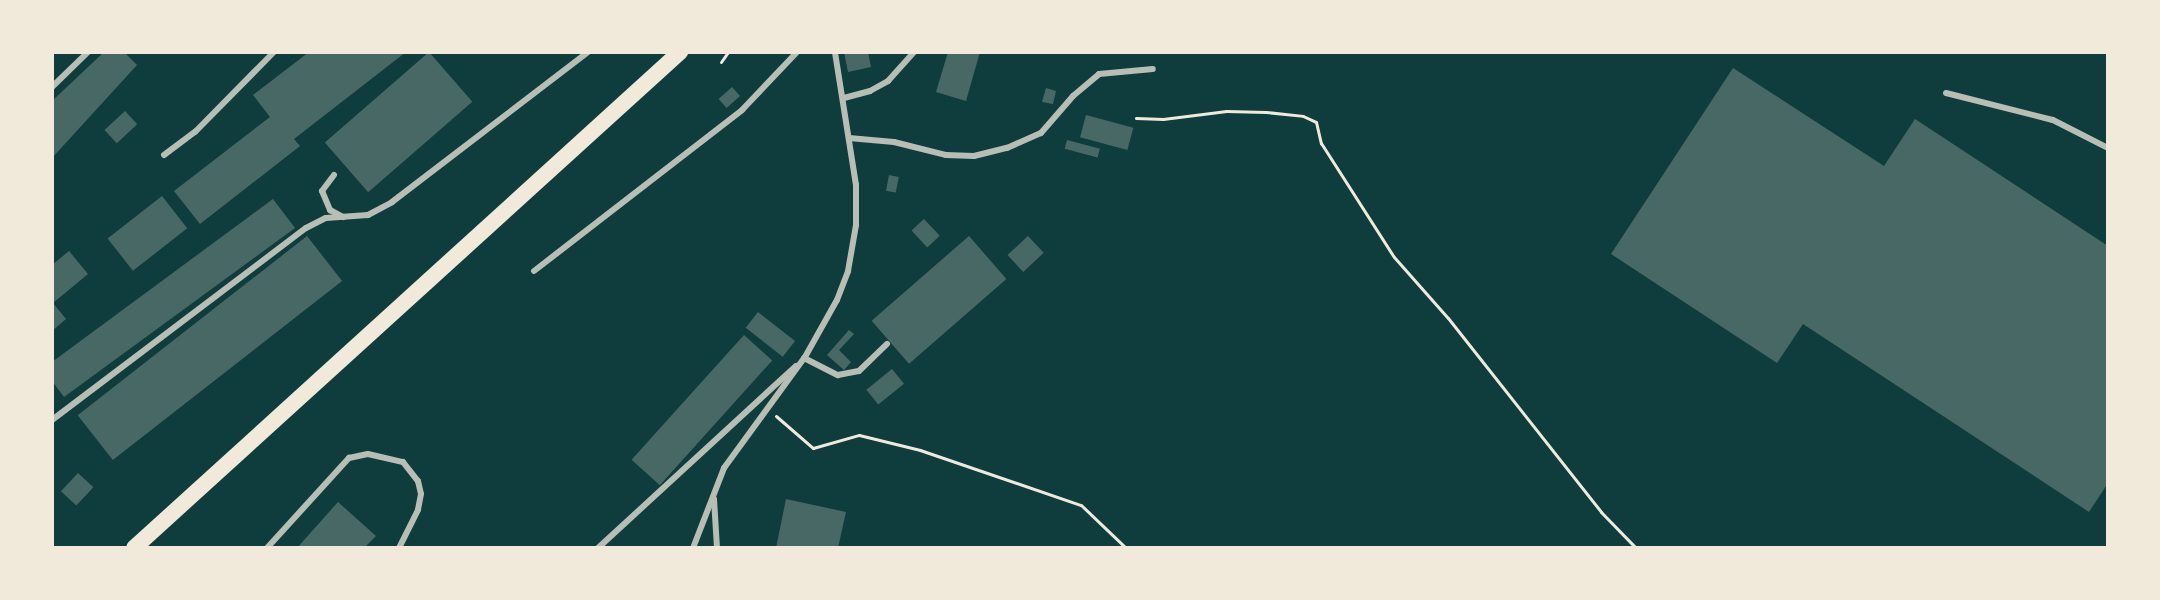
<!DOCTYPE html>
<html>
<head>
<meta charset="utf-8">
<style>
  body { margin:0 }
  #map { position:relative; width:2160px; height:600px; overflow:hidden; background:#0f3d3e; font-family:"PT Sans Narrow",sans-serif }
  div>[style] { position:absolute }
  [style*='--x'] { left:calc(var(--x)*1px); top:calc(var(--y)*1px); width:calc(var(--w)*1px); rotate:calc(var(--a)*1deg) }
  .building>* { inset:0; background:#486865; transform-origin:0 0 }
  .path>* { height:3px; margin:-1.5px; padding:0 1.5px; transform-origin:1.5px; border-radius:1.5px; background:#f1e9da }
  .service>* { height:6px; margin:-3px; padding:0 3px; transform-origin:3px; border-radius:3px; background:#b8beb3 }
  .secondary>* { height:16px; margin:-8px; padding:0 8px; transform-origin:8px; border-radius:8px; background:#f1e9da }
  span { translate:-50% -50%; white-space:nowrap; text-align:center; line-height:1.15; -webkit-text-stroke:6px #f1e9da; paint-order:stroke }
  .frame { position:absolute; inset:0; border:54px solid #f1e9da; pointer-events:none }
</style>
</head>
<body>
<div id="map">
  <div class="building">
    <div style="clip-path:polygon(104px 52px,124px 52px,137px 65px,52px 158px,52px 101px)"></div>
    <div style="clip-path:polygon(309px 52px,406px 52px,294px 139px,300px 146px,200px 224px,174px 191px,270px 117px,253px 95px)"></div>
    <div style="left:429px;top:52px;width:66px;height:138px;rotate:49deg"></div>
    <div style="clip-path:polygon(844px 52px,868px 52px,871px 67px,848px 72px)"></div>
    <div style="clip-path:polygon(948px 52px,980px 52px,966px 101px,936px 92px)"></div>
    <div style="clip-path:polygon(1733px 68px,1884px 166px,1915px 119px,2108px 246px,2108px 483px,2089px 512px,1803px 324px,1777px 363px,1611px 254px)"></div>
    <div style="left:732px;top:87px;width:12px;height:18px;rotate:48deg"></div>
    <div style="clip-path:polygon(1046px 88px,1056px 91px,1053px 104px,1042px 102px)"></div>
    <div style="left:125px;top:111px;width:18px;height:28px;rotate:47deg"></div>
    <div style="left:1086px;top:115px;width:49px;height:23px;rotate:15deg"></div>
    <div style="left:1067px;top:140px;width:34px;height:9px;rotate:15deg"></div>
    <div style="left:889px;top:175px;width:10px;height:16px;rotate:11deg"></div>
    <div style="left:162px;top:196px;width:41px;height:69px;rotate:52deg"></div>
    <div style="clip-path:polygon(273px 199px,295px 228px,64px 397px,52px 381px,52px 362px)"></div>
    <div style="left:924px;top:219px;width:23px;height:17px;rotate:47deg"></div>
    <div style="left:307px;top:236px;width:57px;height:291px;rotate:52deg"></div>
    <div style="left:969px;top:236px;width:57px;height:129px;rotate:49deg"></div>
    <div style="left:1028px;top:236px;width:23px;height:28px;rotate:47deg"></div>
    <div style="clip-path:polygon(69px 251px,88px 274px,53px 303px,66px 319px,52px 331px,52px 265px)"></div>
    <div style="left:758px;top:312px;width:47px;height:20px;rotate:38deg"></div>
    <div style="clip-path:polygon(849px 330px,854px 334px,839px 350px,851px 362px,844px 370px,827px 355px)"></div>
    <div style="left:744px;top:335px;width:38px;height:168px;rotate:42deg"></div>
    <div style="left:892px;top:369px;width:19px;height:33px;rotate:51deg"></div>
    <div style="left:78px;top:473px;width:21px;height:25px;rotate:43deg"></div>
    <div style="clip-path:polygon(786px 499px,846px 512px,838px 548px,776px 548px)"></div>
    <div style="clip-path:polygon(338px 502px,376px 536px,364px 548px,297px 548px)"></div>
  </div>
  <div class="path">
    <div style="--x:721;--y:62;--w:12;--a:-55"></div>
    <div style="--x:1136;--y:118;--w:27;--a:2"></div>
    <div style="--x:1163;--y:119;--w:64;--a:-7.2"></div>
    <div style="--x:1226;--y:111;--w:40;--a:1.4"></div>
    <div style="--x:1266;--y:112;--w:37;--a:6"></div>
    <div style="--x:1303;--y:116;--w:14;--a:25"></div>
    <div style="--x:1316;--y:122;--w:22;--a:77"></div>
    <div style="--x:1321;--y:143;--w:135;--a:57.4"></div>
    <div style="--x:1394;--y:257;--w:81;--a:48.5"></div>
    <div style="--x:1448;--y:318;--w:247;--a:51.7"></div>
    <div style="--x:1601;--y:512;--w:50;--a:45.8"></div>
    <div style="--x:776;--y:416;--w:49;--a:40.9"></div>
    <div style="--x:813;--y:448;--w:48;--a:-15.8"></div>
    <div style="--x:859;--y:435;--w:63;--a:13.8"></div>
    <div style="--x:920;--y:450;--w:170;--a:18.9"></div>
    <div style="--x:1081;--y:505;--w:62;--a:43.7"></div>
  </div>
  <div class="service">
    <div style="--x:52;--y:87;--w:50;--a:-44.2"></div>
    <div style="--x:1946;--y:93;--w:110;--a:14.2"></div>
    <div style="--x:2053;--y:120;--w:62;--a:27"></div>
    <div style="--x:844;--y:98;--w:27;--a:-15"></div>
    <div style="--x:870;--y:91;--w:21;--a:-29"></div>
    <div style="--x:888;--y:81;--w:39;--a:-48"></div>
    <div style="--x:849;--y:138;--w:45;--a:5.1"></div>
    <div style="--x:894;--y:142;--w:54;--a:14"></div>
    <div style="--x:946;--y:155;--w:28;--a:2"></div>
    <div style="--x:974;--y:156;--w:34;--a:-14"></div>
    <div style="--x:1007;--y:148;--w:37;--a:-24"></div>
    <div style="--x:1041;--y:133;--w:49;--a:-49.1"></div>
    <div style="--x:1073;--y:96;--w:34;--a:-40"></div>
    <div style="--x:1099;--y:74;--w:54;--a:-5.3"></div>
    <div style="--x:164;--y:155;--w:39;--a:-37"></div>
    <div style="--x:195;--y:132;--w:112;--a:-45.4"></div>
    <div style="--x:334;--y:175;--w:20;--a:127"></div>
    <div style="--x:322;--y:191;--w:21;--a:67"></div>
    <div style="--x:330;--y:210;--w:15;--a:28"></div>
    <div style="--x:534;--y:271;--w:263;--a:-37.7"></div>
    <div style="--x:742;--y:110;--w:80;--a:-46.5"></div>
    <div style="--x:804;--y:358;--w:38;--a:27"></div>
    <div style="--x:838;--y:375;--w:21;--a:-11"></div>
    <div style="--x:859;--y:371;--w:39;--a:-44"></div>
    <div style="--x:52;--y:420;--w:318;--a:-37.1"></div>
    <div style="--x:306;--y:228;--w:22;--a:-27"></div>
    <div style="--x:326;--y:218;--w:42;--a:-4.1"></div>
    <div style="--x:368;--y:215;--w:27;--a:-28"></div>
    <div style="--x:392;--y:202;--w:247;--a:-37.4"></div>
    <div style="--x:714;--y:499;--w:49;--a:86.5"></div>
    <div style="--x:267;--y:548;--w:122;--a:-47.7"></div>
    <div style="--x:349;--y:458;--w:19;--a:-12"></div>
    <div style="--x:368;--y:454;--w:36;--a:13"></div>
    <div style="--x:403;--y:462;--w:24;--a:52"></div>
    <div style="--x:418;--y:481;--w:13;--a:77"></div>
    <div style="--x:421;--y:494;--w:16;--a:101"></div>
    <div style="--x:418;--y:510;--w:42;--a:116.6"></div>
    <div style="--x:598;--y:548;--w:269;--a:-42.6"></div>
    <div style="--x:693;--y:548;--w:86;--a:-68.8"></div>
    <div style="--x:724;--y:468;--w:137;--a:-53.9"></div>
    <div style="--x:805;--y:357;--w:65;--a:-60.7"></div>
    <div style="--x:837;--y:300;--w:31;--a:-69"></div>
    <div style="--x:848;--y:271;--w:47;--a:-80.1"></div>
    <div style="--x:856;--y:225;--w:40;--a:-90"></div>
    <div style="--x:856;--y:185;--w:135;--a:-99"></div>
  </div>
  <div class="secondary">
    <div style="--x:134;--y:548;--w:738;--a:-42.25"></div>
  </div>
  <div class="frame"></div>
</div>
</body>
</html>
